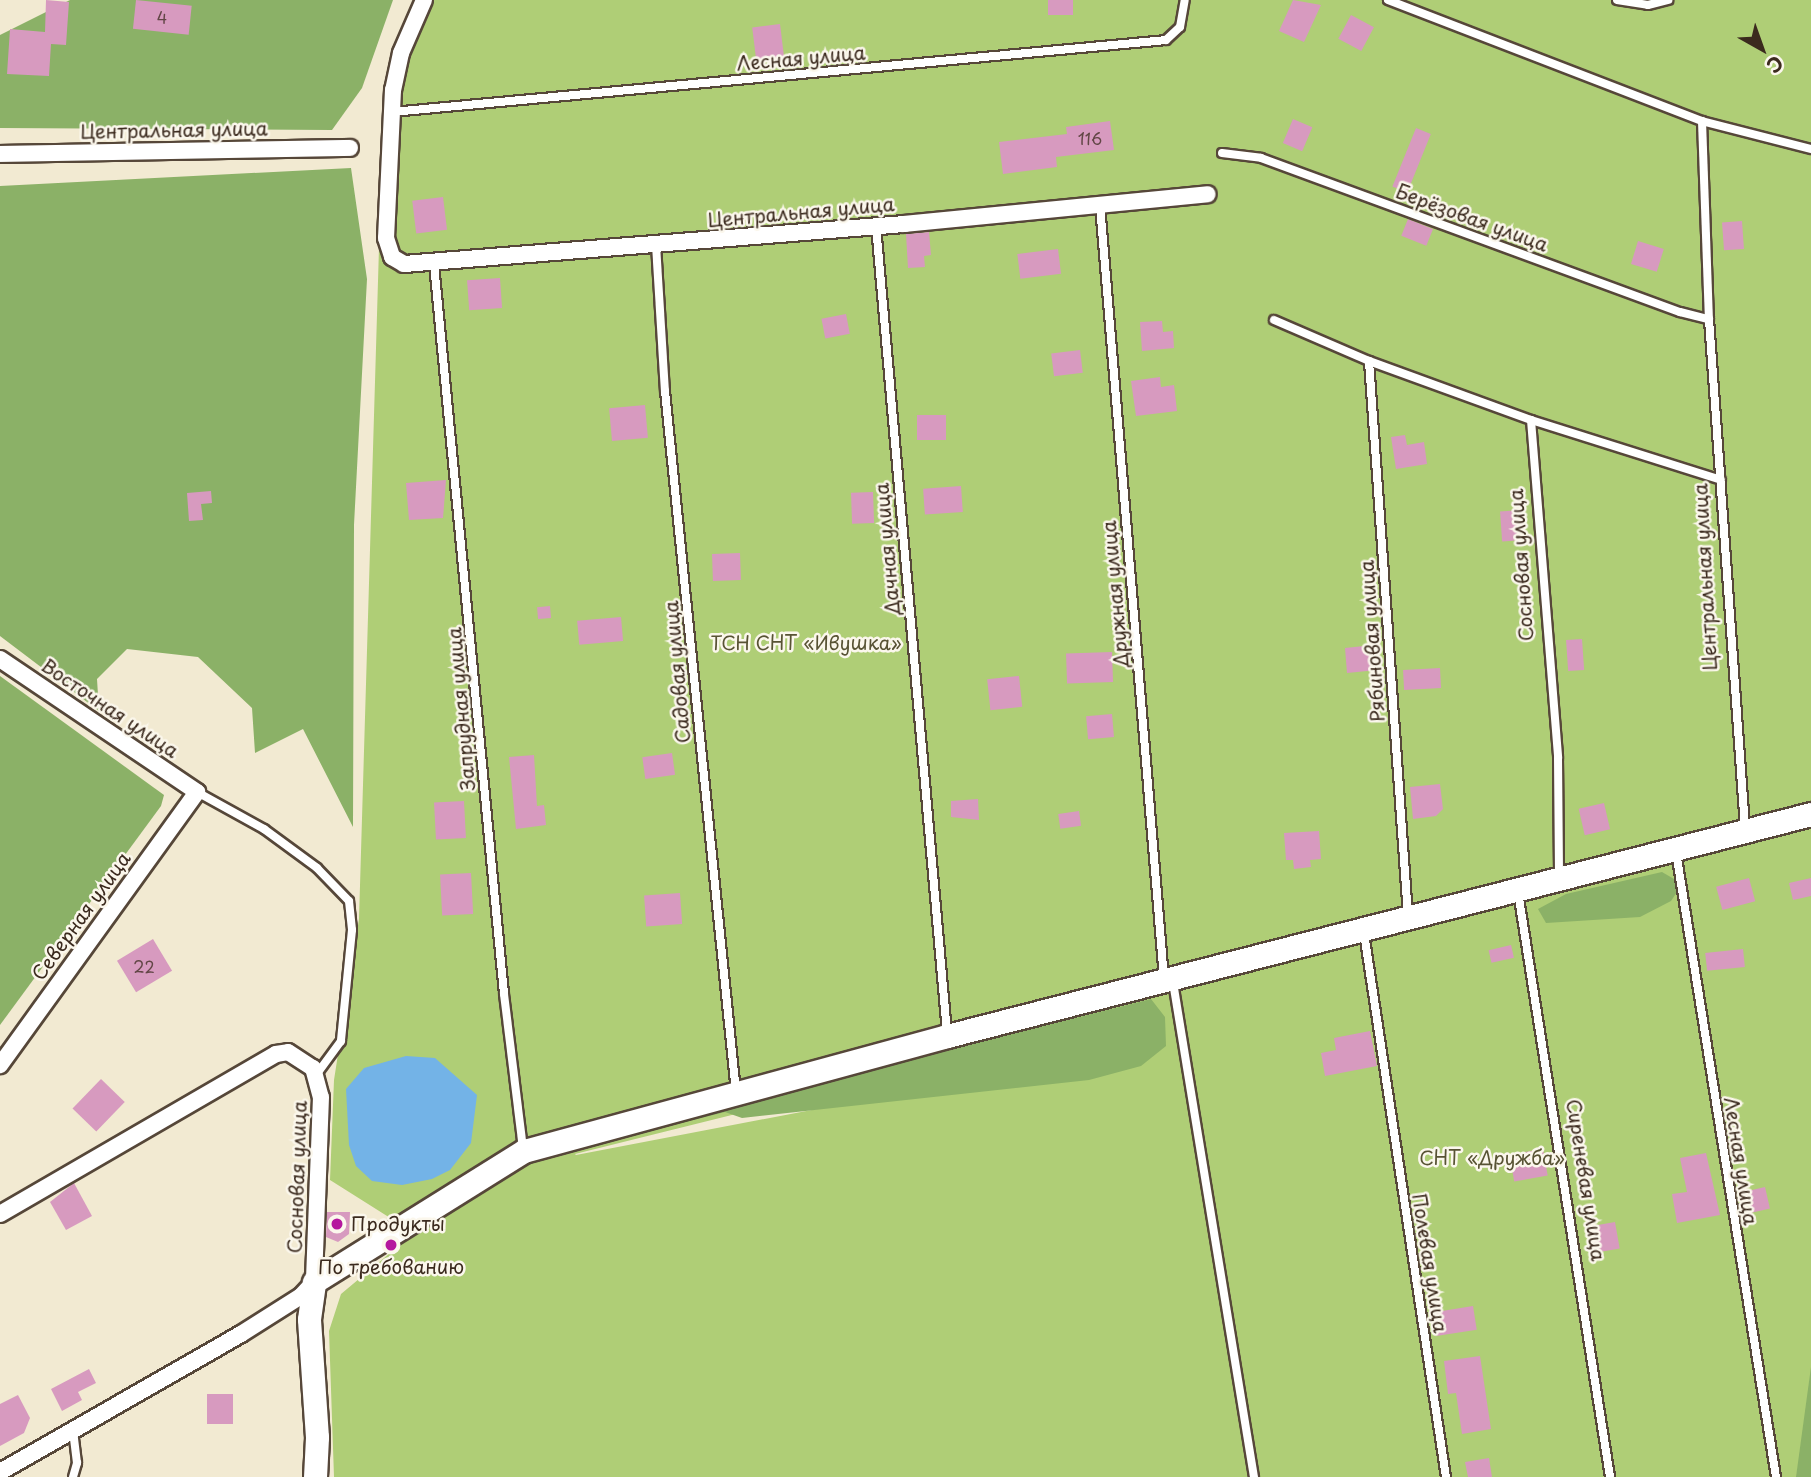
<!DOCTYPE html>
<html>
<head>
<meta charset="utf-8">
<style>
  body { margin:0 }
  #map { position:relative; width:1811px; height:1477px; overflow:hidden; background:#f2ead2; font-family:"Playpen Sans",sans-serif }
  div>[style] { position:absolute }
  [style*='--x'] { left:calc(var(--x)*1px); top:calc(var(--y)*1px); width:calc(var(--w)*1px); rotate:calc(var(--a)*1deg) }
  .green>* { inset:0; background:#afce76 }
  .forest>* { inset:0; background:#8bb167 }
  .water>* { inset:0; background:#73b3e7 }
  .building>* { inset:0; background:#d79abf; transform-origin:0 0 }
  .roads { filter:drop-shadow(2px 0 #564739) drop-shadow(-2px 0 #564739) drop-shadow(0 2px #564739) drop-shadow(0 -2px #564739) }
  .lane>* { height:8px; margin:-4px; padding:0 4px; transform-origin:4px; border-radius:4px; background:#fff }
  .street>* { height:16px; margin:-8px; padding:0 8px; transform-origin:8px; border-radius:8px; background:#fff }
  .secondary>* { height:23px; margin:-11.5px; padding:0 11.5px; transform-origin:11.5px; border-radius:11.5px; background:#fff }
  .dots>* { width:19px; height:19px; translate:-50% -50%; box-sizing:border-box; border:4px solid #fbf7ec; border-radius:50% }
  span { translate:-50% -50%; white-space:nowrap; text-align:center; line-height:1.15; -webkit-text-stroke:5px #fbf7ec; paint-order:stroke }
  .number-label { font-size:16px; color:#624646 }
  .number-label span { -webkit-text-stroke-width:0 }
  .street-label { font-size:19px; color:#3b2a1e }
  .park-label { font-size:19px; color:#585334 }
  .poi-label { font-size:19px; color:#3b2a1e }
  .left { translate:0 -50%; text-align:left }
  .north { position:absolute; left:1727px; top:14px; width:70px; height:70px; -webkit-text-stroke:5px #fbf7ec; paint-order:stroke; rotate:140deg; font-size:19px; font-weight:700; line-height:28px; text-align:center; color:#3b2a1e }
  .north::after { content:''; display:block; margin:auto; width:24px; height:32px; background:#3b2a1e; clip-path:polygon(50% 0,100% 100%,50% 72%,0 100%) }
</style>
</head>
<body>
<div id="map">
  <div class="green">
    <div style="clip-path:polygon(evenodd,415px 0,1811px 0,1811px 1477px,334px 1477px,329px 1331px,341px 1294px,414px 1233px,330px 1180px,334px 1080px,359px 919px,383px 113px,395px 58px,415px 0,1109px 1053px,576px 1155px,575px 1154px,816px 1094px,1109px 1053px)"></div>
  </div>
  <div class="forest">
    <div style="clip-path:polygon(70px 0,393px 0,362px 88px,332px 130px,0 128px,0 35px)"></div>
    <div style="clip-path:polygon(351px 168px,367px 279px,354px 525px,353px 827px,303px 729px,255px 753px,252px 708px,198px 657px,127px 649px,97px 679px,99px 711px,0 636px,0 186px)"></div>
    <div style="clip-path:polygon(0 676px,164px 795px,161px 806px,0 1025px)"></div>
    <div style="clip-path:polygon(1662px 872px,1674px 879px,1677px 892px,1671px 901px,1640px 917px,1546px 923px,1538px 909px,1566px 894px)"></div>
    <div style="clip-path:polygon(1151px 999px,1165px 1017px,1166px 1046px,1141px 1066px,1089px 1080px,742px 1118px,725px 1112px,638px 1134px,634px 1129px)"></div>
    <div style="clip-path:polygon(1811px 1367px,1811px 1477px,1796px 1477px)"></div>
  </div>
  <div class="water">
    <div style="clip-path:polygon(406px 1056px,435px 1058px,477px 1095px,471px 1143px,450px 1170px,432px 1179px,402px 1185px,372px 1181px,356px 1166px,349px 1145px,346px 1089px,364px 1068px)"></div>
  </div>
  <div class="building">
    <div style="clip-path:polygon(46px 0,69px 2px,66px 45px,51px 44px,49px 76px,7px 74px,10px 29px,45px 32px)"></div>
    <div style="left:136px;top:0;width:56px;height:29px;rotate:6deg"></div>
    <div style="left:1048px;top:0;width:25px;height:15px"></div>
    <div style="clip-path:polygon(1293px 0,1321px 5px,1304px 42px,1279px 31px)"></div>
    <div style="left:1351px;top:15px;width:26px;height:27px;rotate:28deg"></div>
    <div style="left:780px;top:24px;width:33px;height:28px;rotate:83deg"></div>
    <div style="left:1293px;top:119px;width:21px;height:26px;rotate:23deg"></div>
    <div style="clip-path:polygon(1110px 121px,1114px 150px,1056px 157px,1057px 167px,1003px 174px,999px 142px,1067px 134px,1066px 127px)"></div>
    <div style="left:1416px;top:128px;width:16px;height:63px;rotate:22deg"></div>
    <div style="left:443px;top:197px;width:33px;height:31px;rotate:83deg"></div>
    <div style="left:1408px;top:219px;width:27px;height:18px;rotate:22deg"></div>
    <div style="left:1742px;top:221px;width:28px;height:20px;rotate:86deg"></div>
    <div style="clip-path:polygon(929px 232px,931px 255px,924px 256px,925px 267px,908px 268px,906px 234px)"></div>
    <div style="left:1638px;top:241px;width:27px;height:24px;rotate:17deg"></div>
    <div style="left:1058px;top:249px;width:25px;height:41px;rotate:83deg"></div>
    <div style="left:500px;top:278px;width:30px;height:33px;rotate:86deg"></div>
    <div style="left:846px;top:314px;width:20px;height:25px;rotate:79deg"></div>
    <div style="clip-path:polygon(1162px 321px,1163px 332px,1173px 331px,1174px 348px,1142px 351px,1140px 322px)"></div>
    <div style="left:1080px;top:350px;width:23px;height:29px;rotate:83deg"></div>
    <div style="clip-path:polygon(1160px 377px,1161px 387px,1174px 385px,1177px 411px,1136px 416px,1131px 381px)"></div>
    <div style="left:645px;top:405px;width:33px;height:36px;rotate:85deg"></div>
    <div style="left:946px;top:415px;width:25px;height:29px;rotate:90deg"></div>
    <div style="clip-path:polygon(1405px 435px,1407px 445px,1424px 442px,1427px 464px,1396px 469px,1391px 437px)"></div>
    <div style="clip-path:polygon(446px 480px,443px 518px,409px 520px,406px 483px)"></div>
    <div style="left:961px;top:486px;width:26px;height:38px;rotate:86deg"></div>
    <div style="clip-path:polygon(211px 491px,212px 503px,201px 504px,203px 520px,189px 521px,187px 493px)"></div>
    <div style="left:873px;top:492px;width:31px;height:22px;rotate:88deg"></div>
    <div style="left:1521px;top:510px;width:30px;height:21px;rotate:86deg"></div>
    <div style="left:740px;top:553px;width:27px;height:28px;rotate:88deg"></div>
    <div style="left:550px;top:606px;width:12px;height:13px;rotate:85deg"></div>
    <div style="left:621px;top:617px;width:24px;height:44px;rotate:85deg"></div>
    <div style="left:1582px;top:639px;width:31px;height:16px;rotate:86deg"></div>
    <div style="clip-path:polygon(1364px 646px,1365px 654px,1375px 653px,1377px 670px,1347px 673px,1345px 648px)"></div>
    <div style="left:1112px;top:652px;width:30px;height:46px;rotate:88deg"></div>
    <div style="left:1440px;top:668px;width:20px;height:37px;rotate:87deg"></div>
    <div style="left:1019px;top:676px;width:31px;height:32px;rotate:84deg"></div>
    <div style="left:1112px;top:714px;width:23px;height:26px;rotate:85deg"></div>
    <div style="left:672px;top:753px;width:22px;height:30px;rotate:82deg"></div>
    <div style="clip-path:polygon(534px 755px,537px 806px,544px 805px,546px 825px,516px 829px,509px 757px)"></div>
    <div style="clip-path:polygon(1440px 784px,1443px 809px,1436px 816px,1413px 819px,1410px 787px)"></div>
    <div style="clip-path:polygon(978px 799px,979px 820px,951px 817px,951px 801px)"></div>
    <div style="left:464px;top:801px;width:37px;height:30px;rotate:87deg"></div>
    <div style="left:1604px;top:803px;width:27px;height:26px;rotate:77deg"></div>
    <div style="left:1079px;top:811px;width:15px;height:21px;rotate:82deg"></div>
    <div style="clip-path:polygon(1319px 831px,1321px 859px,1310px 860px,1311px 867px,1294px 869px,1293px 860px,1286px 860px,1284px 833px)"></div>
    <div style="left:471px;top:873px;width:41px;height:31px;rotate:87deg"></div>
    <div style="left:1749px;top:878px;width:24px;height:34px;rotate:75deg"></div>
    <div style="clip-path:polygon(1811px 878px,1811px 896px,1793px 900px,1789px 883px)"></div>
    <div style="left:680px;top:893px;width:31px;height:36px;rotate:86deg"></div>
    <div style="left:153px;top:939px;width:37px;height:42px;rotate:59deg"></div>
    <div style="left:1511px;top:945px;width:13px;height:23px;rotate:77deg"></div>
    <div style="left:1743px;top:949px;width:18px;height:38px;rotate:84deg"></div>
    <div style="clip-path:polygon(1370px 1031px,1377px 1066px,1325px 1076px,1321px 1053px,1336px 1050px,1334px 1038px)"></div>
    <div style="left:101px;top:1079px;width:33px;height:41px;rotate:44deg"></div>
    <div style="left:1543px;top:1149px;width:27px;height:34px;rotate:80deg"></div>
    <div style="clip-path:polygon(1706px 1153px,1720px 1215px,1677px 1223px,1672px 1194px,1687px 1192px,1680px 1158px)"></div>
    <div style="clip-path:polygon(74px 1183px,92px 1216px,66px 1230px,50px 1202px)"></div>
    <div style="left:1765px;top:1187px;width:22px;height:19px;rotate:77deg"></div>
    <div style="clip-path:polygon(327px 1212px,350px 1212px,349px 1234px,338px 1242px,326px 1237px)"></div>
    <div style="left:1615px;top:1222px;width:27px;height:26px;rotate:80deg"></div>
    <div style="left:1473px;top:1306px;width:24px;height:41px;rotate:81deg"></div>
    <div style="clip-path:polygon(1480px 1356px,1491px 1429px,1462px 1434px,1456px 1393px,1448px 1394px,1444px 1361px)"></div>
    <div style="clip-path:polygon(89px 1369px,96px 1383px,78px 1392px,82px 1400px,62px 1411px,51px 1389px)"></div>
    <div style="left:207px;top:1394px;width:26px;height:30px"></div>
    <div style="clip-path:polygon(18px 1395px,30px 1418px,24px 1433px,0 1446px,0 1404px)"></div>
    <div style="clip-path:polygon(1489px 1458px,1492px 1477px,1468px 1477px,1465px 1462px)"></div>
  </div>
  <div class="roads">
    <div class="lane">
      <div style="--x:1388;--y:0;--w:337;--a:21.1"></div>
      <div style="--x:1702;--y:121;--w:113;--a:14.4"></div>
      <div style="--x:1617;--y:0;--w:31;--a:9"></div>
      <div style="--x:1648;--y:5;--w:21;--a:-14"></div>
      <div style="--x:392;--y:112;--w:777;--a:-5.31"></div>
      <div style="--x:1166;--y:40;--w:19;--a:-43"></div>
      <div style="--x:1180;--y:27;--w:27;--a:-80"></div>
      <div style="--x:1702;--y:121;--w:198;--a:88"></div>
      <div style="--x:1709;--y:319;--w:509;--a:85.95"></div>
      <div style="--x:1222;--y:153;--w:39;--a:7"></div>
      <div style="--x:1261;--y:158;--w:446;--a:20.2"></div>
      <div style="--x:1680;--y:312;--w:30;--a:14"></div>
      <div style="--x:1100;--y:205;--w:777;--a:85.27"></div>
      <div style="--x:876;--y:226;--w:809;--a:84.97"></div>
      <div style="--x:656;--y:245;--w:146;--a:86.5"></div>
      <div style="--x:665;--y:391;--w:705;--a:84.22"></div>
      <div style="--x:434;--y:264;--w:733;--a:84.52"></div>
      <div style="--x:504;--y:994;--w:156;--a:83"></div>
      <div style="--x:1274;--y:320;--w:103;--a:23.3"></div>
      <div style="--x:1369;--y:361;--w:172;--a:20"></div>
      <div style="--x:1531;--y:420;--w:199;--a:17.5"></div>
      <div style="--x:1369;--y:361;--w:556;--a:85.98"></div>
      <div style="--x:1531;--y:420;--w:339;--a:85.4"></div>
      <div style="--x:1558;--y:758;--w:120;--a:89.5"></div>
      <div style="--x:197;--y:792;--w:77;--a:28.9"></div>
      <div style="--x:264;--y:829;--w:66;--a:36.3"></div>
      <div style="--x:317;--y:868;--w:46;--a:45.9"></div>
      <div style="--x:349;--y:901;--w:29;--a:84"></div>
      <div style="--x:352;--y:930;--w:112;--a:95.7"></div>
      <div style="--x:341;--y:1041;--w:42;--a:126.3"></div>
      <div style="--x:1676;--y:852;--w:633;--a:80.91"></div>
      <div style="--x:1518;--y:892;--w:592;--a:81.06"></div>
      <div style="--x:1364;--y:933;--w:550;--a:81.43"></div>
      <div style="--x:1173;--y:982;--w:502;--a:80.71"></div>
      <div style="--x:73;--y:1477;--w:15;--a:-74"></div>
      <div style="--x:77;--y:1463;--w:33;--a:-97"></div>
    </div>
    <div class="street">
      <div style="--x:424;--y:0;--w:58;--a:113.5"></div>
      <div style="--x:401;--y:53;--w:38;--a:102"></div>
      <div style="--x:393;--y:90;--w:148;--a:92.7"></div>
      <div style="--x:386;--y:238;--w:20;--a:72"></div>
      <div style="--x:392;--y:257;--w:14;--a:30"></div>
      <div style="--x:404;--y:264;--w:502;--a:-4.57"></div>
      <div style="--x:904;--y:224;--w:305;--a:-5.6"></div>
      <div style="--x:0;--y:154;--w:350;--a:-1"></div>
      <div style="--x:0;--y:659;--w:238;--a:34"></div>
      <div style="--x:197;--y:792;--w:337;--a:125.8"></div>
      <div style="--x:0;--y:1214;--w:319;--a:-30.1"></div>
      <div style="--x:276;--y:1054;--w:12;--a:-9"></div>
      <div style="--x:288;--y:1052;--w:30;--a:33"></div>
      <div style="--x:313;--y:1068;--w:30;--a:75"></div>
      <div style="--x:321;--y:1097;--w:185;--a:92.2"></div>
      <div style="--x:314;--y:1282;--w:19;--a:133"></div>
      <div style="--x:301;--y:1296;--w:71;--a:147.7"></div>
      <div style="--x:241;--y:1334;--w:278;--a:150.2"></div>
    </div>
    <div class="secondary">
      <div style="--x:315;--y:1477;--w:40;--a:-87.1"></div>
      <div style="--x:317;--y:1437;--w:118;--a:-93.9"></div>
      <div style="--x:309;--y:1319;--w:37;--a:-82"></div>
      <div style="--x:314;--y:1282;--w:248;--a:-32"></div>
      <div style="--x:524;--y:1151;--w:438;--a:-15.2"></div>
      <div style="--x:947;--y:1036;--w:892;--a:-14.41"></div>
    </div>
  </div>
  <div class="dots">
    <div style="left:337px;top:1224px;background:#b5179e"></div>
    <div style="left:391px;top:1245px;background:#b5179e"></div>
  </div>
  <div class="number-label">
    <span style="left:162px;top:17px">4</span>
    <span style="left:1090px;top:138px">116</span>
    <span style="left:144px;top:966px">22</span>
  </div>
  <div class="street-label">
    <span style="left:801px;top:58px;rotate:-5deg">Лесная улица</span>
    <span style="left:174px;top:130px;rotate:-1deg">Центральная улица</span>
    <span style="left:801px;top:212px;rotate:-5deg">Центральная улица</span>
    <span style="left:1472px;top:218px;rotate:20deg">Берёзовая улица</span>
    <span style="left:887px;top:549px;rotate:-95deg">Дачная улица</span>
    <span style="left:1521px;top:565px;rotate:-94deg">Сосновая улица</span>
    <span style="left:1705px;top:577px;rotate:-93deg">Центральная улица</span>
    <span style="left:1115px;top:594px;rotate:-95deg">Дружная улица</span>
    <span style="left:1372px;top:641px;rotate:-94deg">Рябиновая улица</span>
    <span style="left:677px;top:672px;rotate:-95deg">Садовая улица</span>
    <span style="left:110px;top:708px;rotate:34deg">Восточная улица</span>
    <span style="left:461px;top:709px;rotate:-95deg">Запрудная улица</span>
    <span style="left:81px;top:916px;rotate:-54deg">Северная улица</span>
    <span style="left:1741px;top:1161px;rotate:81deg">Лесная улица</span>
    <span style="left:297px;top:1177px;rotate:-88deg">Сосновая улица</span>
    <span style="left:1586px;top:1180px;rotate:81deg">Сиреневая улица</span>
    <span style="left:1430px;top:1263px;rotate:81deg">Полевая улица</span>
  </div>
  <div class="park-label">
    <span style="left:806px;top:643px">ТСН СНТ «Ивушка»</span>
    <span style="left:1492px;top:1158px">СНТ «Дружба»</span>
  </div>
  <div class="poi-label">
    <span class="left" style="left:351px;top:1224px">Продукты</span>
    <span style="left:391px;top:1267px">По требованию</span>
  </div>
  <div class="north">С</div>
</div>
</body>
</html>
